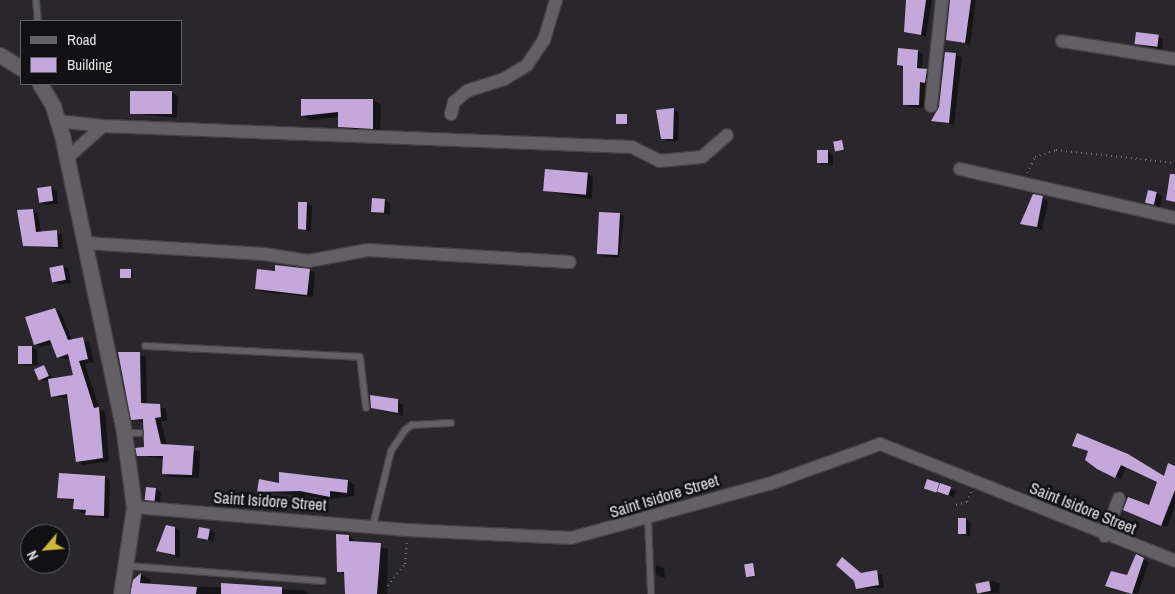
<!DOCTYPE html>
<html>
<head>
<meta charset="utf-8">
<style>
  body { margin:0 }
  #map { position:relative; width:1175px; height:594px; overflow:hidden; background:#29272b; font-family:"Archivo Narrow",sans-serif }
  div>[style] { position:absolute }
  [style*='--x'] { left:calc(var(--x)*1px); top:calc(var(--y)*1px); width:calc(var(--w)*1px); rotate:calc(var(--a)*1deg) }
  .shadow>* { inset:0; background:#0007 }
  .building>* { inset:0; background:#c4a8dc; transform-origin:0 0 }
  .path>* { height:2px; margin-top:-1px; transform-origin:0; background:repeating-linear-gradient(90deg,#7a787c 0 1px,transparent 0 5px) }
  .roads { filter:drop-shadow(1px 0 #444245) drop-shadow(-1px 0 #444245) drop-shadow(0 1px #444245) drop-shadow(0 -1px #444245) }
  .service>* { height:6px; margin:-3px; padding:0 3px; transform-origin:3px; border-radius:3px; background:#636065 }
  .minor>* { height:12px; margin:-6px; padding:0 6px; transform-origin:6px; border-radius:6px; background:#636065 }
  .tertiary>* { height:15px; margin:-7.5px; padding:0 7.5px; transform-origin:7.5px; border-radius:7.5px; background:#636065 }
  span { translate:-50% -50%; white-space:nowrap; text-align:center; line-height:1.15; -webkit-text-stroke:5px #111012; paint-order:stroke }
  .street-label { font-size:16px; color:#e3e2e4 }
  .legend { position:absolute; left:20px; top:20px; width:162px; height:65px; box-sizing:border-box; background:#111012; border:1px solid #656466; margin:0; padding:6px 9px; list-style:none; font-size:15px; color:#e3e2e4 }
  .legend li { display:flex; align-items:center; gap:10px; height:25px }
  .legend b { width:25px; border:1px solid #656466 }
  .north { position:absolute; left:20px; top:524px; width:50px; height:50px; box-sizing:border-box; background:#111012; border:1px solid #656466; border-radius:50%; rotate:243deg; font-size:14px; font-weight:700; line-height:20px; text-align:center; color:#e3e2e4 }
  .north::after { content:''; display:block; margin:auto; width:18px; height:22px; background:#cfb837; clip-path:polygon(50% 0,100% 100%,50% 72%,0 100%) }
</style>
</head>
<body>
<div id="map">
  <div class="shadow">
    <div style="clip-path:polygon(907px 0,932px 0,926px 37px,905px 31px)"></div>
    <div style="clip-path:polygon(951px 0,976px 0,970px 45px,947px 39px)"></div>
    <div style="clip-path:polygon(1159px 37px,1163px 39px,1162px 50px,1136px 43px)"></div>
    <div style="clip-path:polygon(918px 51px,923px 54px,922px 69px,932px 73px,930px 85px,925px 84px,924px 108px,909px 107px,904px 104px,903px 68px,898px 65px)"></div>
    <div style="clip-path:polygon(946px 53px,962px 57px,954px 125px,932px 120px,940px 107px)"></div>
    <div style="clip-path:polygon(172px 92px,178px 96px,177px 118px,130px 113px,131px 93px)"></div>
    <div style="clip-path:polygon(373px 100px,381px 105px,380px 132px,347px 131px,339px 126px,339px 117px,310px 120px,302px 116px)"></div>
    <div style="clip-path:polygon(674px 110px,679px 113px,678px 141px,668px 141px,662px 138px)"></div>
    <div style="clip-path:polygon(626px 116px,628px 125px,617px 123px)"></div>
    <div style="clip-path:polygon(842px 141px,845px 151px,838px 151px,836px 150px)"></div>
    <div style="clip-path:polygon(827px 151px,833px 154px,833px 166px,819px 163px)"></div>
    <div style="clip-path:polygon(588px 174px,593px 177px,592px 199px,545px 191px)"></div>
    <div style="clip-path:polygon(51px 188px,57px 191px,58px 204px,46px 205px,40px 202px)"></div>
    <div style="clip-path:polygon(1157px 193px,1162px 196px,1160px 207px,1146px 202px)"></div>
    <div style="clip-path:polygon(1042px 198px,1048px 201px,1042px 230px,1022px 223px,1025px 208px,1031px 210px)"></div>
    <div style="clip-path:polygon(385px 200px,390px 203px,390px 215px,373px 211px)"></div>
    <div style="clip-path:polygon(307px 203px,312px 206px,311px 232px,299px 229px)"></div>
    <div style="clip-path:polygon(33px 210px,38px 213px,41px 233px,62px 234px,63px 249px,24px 245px)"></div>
    <div style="clip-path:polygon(619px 214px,624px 217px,619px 258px,602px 256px,597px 253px)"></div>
    <div style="clip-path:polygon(63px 266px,69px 269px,71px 283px,59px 285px,53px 282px)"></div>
    <div style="clip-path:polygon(258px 270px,310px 270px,315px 273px,313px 297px,262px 292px,256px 289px)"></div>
    <div style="clip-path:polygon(131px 271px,133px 278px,122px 277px)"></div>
    <div style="clip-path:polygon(55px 309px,61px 313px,72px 340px,89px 342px,94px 362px,85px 364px,99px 408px,105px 412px,109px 461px,83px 465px,77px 461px,68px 398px,52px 396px,50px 381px,40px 380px,43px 366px,53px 379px,74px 376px,70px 359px,58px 358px,53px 344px,42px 347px,35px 344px)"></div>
    <div style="clip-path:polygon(32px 347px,37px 350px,38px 365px,25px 366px,20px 363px)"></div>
    <div style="clip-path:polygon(120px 353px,146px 356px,147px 404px,166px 409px,167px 421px,161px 421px,167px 446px,200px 451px,199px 478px,170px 477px,163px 473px,164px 459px,138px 455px,146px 448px,144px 422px,132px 419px)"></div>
    <div style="clip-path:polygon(371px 396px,403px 404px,403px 416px,372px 408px)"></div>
    <div style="clip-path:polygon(1074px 445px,1164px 478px,1175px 467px,1175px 506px,1167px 527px,1128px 511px,1149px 507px,1159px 482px,1126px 467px,1121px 479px,1086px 459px,1089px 452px)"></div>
    <div style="clip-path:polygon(281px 473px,348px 481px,355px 485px,354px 496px,329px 499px,258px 491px,280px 484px)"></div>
    <div style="clip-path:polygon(105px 477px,110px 480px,109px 518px,92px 517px,75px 509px,75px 501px,59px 497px)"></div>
    <div style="clip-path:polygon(938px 484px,956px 491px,954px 497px,930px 490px)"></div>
    <div style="clip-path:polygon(155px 489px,161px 492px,160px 503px,146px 499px)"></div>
    <div style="clip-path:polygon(966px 519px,971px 523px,970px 537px,958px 533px)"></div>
    <div style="clip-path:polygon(174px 528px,180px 531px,180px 558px,157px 551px,160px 538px)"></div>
    <div style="clip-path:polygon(209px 530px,215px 533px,213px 542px,199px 537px)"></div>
    <div style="clip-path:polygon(349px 536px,356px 542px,388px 549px,387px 594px,347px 594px,346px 575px,338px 571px)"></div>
    <div style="clip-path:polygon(1137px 556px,1149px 562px,1138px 594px,1107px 585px,1126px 578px)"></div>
    <div style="clip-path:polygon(843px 559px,862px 574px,882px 575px,884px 588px,857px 588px)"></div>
    <div style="clip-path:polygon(752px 564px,757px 576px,749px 578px,747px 576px)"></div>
    <div style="clip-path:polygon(656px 565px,664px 568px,665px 578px,656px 575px)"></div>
    <div style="clip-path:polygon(141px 574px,151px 580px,150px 585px,303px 590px,310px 594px,129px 594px)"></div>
    <div style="clip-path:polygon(994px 581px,1000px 584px,999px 593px,978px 593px,976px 584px)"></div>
  </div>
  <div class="building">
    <div style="clip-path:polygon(906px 0,926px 0,921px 35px,904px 32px)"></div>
    <div style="clip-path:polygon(950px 0,971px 0,965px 43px,946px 40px)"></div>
    <div style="left:1136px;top:32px;width:23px;height:12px;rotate:7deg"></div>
    <div style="clip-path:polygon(898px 48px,918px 50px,917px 68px,927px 69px,925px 83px,920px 82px,919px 105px,903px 105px,903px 66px,897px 65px)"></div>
    <div style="clip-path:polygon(945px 52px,956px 53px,949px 123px,931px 121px,939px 107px)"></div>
    <div style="left:130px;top:91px;width:42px;height:23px"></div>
    <div style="clip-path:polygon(301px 99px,373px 99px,373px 129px,338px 127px,338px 112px,301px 116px)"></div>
    <div style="clip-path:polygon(674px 108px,673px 139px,661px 139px,656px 110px)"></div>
    <div style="left:616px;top:114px;width:11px;height:10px"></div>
    <div style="left:842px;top:140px;width:10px;height:9px;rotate:79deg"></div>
    <div style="left:817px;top:150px;width:11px;height:13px"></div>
    <div style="left:545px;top:169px;width:43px;height:22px;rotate:5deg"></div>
    <div style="clip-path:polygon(1170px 174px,1175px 174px,1175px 202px,1166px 200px)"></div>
    <div style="left:51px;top:186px;width:15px;height:14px;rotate:82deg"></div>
    <div style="left:1148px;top:190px;width:9px;height:13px;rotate:13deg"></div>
    <div style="clip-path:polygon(1033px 194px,1043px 196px,1037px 227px,1020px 224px)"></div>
    <div style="left:372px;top:198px;width:13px;height:14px;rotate:4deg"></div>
    <div style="clip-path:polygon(298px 202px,307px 202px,306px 230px,298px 229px)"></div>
    <div style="clip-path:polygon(33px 209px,36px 232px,57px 230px,58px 247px,23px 246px,17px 210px)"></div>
    <div style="left:599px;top:212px;width:21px;height:42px;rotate:3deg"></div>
    <div style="left:63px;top:265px;width:15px;height:14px;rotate:79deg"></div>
    <div style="clip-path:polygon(275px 265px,310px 269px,307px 295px,255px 289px,257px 269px,275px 271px)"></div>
    <div style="left:131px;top:269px;width:9px;height:11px;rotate:90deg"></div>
    <div style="clip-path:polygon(55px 308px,68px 340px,83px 337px,88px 359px,79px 361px,94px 408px,99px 407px,103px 458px,76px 462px,67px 394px,51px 397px,48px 379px,73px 375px,68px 354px,57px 358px,50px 340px,34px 345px,25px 317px)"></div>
    <div style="left:18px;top:346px;width:14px;height:18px"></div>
    <div style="clip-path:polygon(118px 352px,140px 352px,141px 403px,160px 404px,161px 417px,155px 418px,161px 444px,194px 446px,192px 475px,162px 474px,163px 456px,137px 456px,135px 448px,144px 447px,143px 419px,131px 420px)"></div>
    <div style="left:44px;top:365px;width:12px;height:11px;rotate:66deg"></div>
    <div style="clip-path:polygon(370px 395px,398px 399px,398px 413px,371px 408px)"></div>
    <div style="clip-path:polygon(1077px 433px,1128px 454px,1164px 476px,1168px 463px,1175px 466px,1175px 490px,1161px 526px,1123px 510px,1128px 497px,1149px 505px,1157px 482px,1121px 465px,1115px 478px,1097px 469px,1085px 460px,1088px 451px,1072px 446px)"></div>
    <div style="clip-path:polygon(279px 472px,348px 480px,347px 493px,330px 491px,330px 497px,300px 491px,257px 492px,259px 479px,279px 483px)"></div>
    <div style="clip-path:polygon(59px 473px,105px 476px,104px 516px,85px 515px,86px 510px,73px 509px,74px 499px,57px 498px)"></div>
    <div style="left:927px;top:479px;width:13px;height:10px;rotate:18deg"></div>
    <div style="left:940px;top:483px;width:12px;height:9px;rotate:20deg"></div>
    <div style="left:146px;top:487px;width:10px;height:13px;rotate:6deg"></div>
    <div style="left:958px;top:518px;width:8px;height:16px"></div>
    <div style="clip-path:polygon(166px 525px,175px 527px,175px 555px,156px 551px)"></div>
    <div style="left:199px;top:527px;width:11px;height:11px;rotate:10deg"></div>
    <div style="clip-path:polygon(336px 534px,349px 535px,349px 541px,381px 543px,377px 594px,345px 594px,344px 572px,337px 572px)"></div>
    <div style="clip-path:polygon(1136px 554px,1144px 558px,1132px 594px,1105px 586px,1111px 571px,1127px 575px)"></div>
    <div style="clip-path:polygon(842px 557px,861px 573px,877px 570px,879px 585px,856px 589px,854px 581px,836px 565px)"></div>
    <div style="left:753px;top:563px;width:13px;height:9px;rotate:81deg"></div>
    <div style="clip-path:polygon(141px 573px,140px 583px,197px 587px,196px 594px,130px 594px,133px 580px)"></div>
    <div style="left:989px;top:581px;width:10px;height:14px;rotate:79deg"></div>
    <div style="clip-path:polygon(221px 583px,282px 587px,282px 594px,221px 594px)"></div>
  </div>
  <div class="path">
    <div style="--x:1027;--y:173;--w:18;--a:-63"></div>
    <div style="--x:1035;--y:157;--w:22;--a:-18"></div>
    <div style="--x:1056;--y:150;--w:120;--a:6.2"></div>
    <div style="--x:956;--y:505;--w:11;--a:-15"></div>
    <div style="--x:967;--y:502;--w:11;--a:-68"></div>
    <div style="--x:388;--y:586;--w:28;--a:-52"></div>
    <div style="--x:405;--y:564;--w:21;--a:-85"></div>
  </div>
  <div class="roads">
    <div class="service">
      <div style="--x:36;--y:0;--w:21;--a:85"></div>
      <div style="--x:145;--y:346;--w:215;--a:2.9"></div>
      <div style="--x:360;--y:357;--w:51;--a:83.3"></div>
      <div style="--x:125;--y:433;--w:15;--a:0"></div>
      <div style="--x:648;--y:518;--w:76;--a:87.7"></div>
      <div style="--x:373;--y:525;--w:76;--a:-76.3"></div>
      <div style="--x:391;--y:451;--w:25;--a:-56"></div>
      <div style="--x:405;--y:430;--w:9;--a:-36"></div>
      <div style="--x:412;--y:425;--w:39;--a:-3"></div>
      <div style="--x:128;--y:566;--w:195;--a:4.4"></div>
    </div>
    <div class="minor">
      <div style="--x:1062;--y:41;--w:114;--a:9.1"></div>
      <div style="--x:931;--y:106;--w:107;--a:-84.1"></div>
      <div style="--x:451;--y:114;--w:12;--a:-76"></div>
      <div style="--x:454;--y:102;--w:17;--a:-40"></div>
      <div style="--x:467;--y:91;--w:39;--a:-18"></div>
      <div style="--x:504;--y:79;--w:27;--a:-31"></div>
      <div style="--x:527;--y:65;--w:30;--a:-56"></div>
      <div style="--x:544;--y:40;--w:42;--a:-73.3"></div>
      <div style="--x:58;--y:121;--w:45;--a:6.3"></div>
      <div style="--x:103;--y:126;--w:529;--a:2.27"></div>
      <div style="--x:632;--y:147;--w:30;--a:27"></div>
      <div style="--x:659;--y:161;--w:43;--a:-5.3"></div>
      <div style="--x:702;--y:157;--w:33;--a:-41"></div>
      <div style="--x:67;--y:158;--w:48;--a:-41.6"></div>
      <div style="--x:960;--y:169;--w:221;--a:12.8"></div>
      <div style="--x:84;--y:243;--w:180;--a:3.5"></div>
      <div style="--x:264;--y:254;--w:45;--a:9"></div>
      <div style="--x:308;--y:261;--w:61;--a:-10.4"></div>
      <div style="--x:368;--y:250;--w:202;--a:3.4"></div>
      <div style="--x:134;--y:507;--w:274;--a:4.8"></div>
      <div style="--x:407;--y:530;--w:164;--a:2.8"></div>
      <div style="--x:571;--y:538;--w:205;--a:-15.3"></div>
      <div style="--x:769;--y:484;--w:118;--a:-19.8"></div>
      <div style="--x:880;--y:444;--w:317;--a:21.6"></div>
      <div style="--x:1105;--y:536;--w:40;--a:-69.8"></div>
    </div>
    <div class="tertiary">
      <div style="--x:0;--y:55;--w:25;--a:32"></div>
      <div style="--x:40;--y:84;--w:26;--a:59"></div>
      <div style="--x:53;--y:106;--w:30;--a:73"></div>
      <div style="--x:62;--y:135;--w:304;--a:78.2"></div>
      <div style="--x:124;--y:433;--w:75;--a:82.3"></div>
      <div style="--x:134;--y:507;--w:88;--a:98.5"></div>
    </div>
  </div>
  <div class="street-label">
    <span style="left:664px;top:496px;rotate:-17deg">Saint Isidore Street</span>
    <span style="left:270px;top:501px;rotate:4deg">Saint Isidore Street</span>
    <span style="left:1083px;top:508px;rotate:22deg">Saint Isidore Street</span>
  </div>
  <ul class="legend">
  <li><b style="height:6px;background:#636065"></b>Road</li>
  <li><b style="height:14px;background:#c4a8dc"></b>Building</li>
  </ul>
  <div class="north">N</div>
</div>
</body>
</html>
